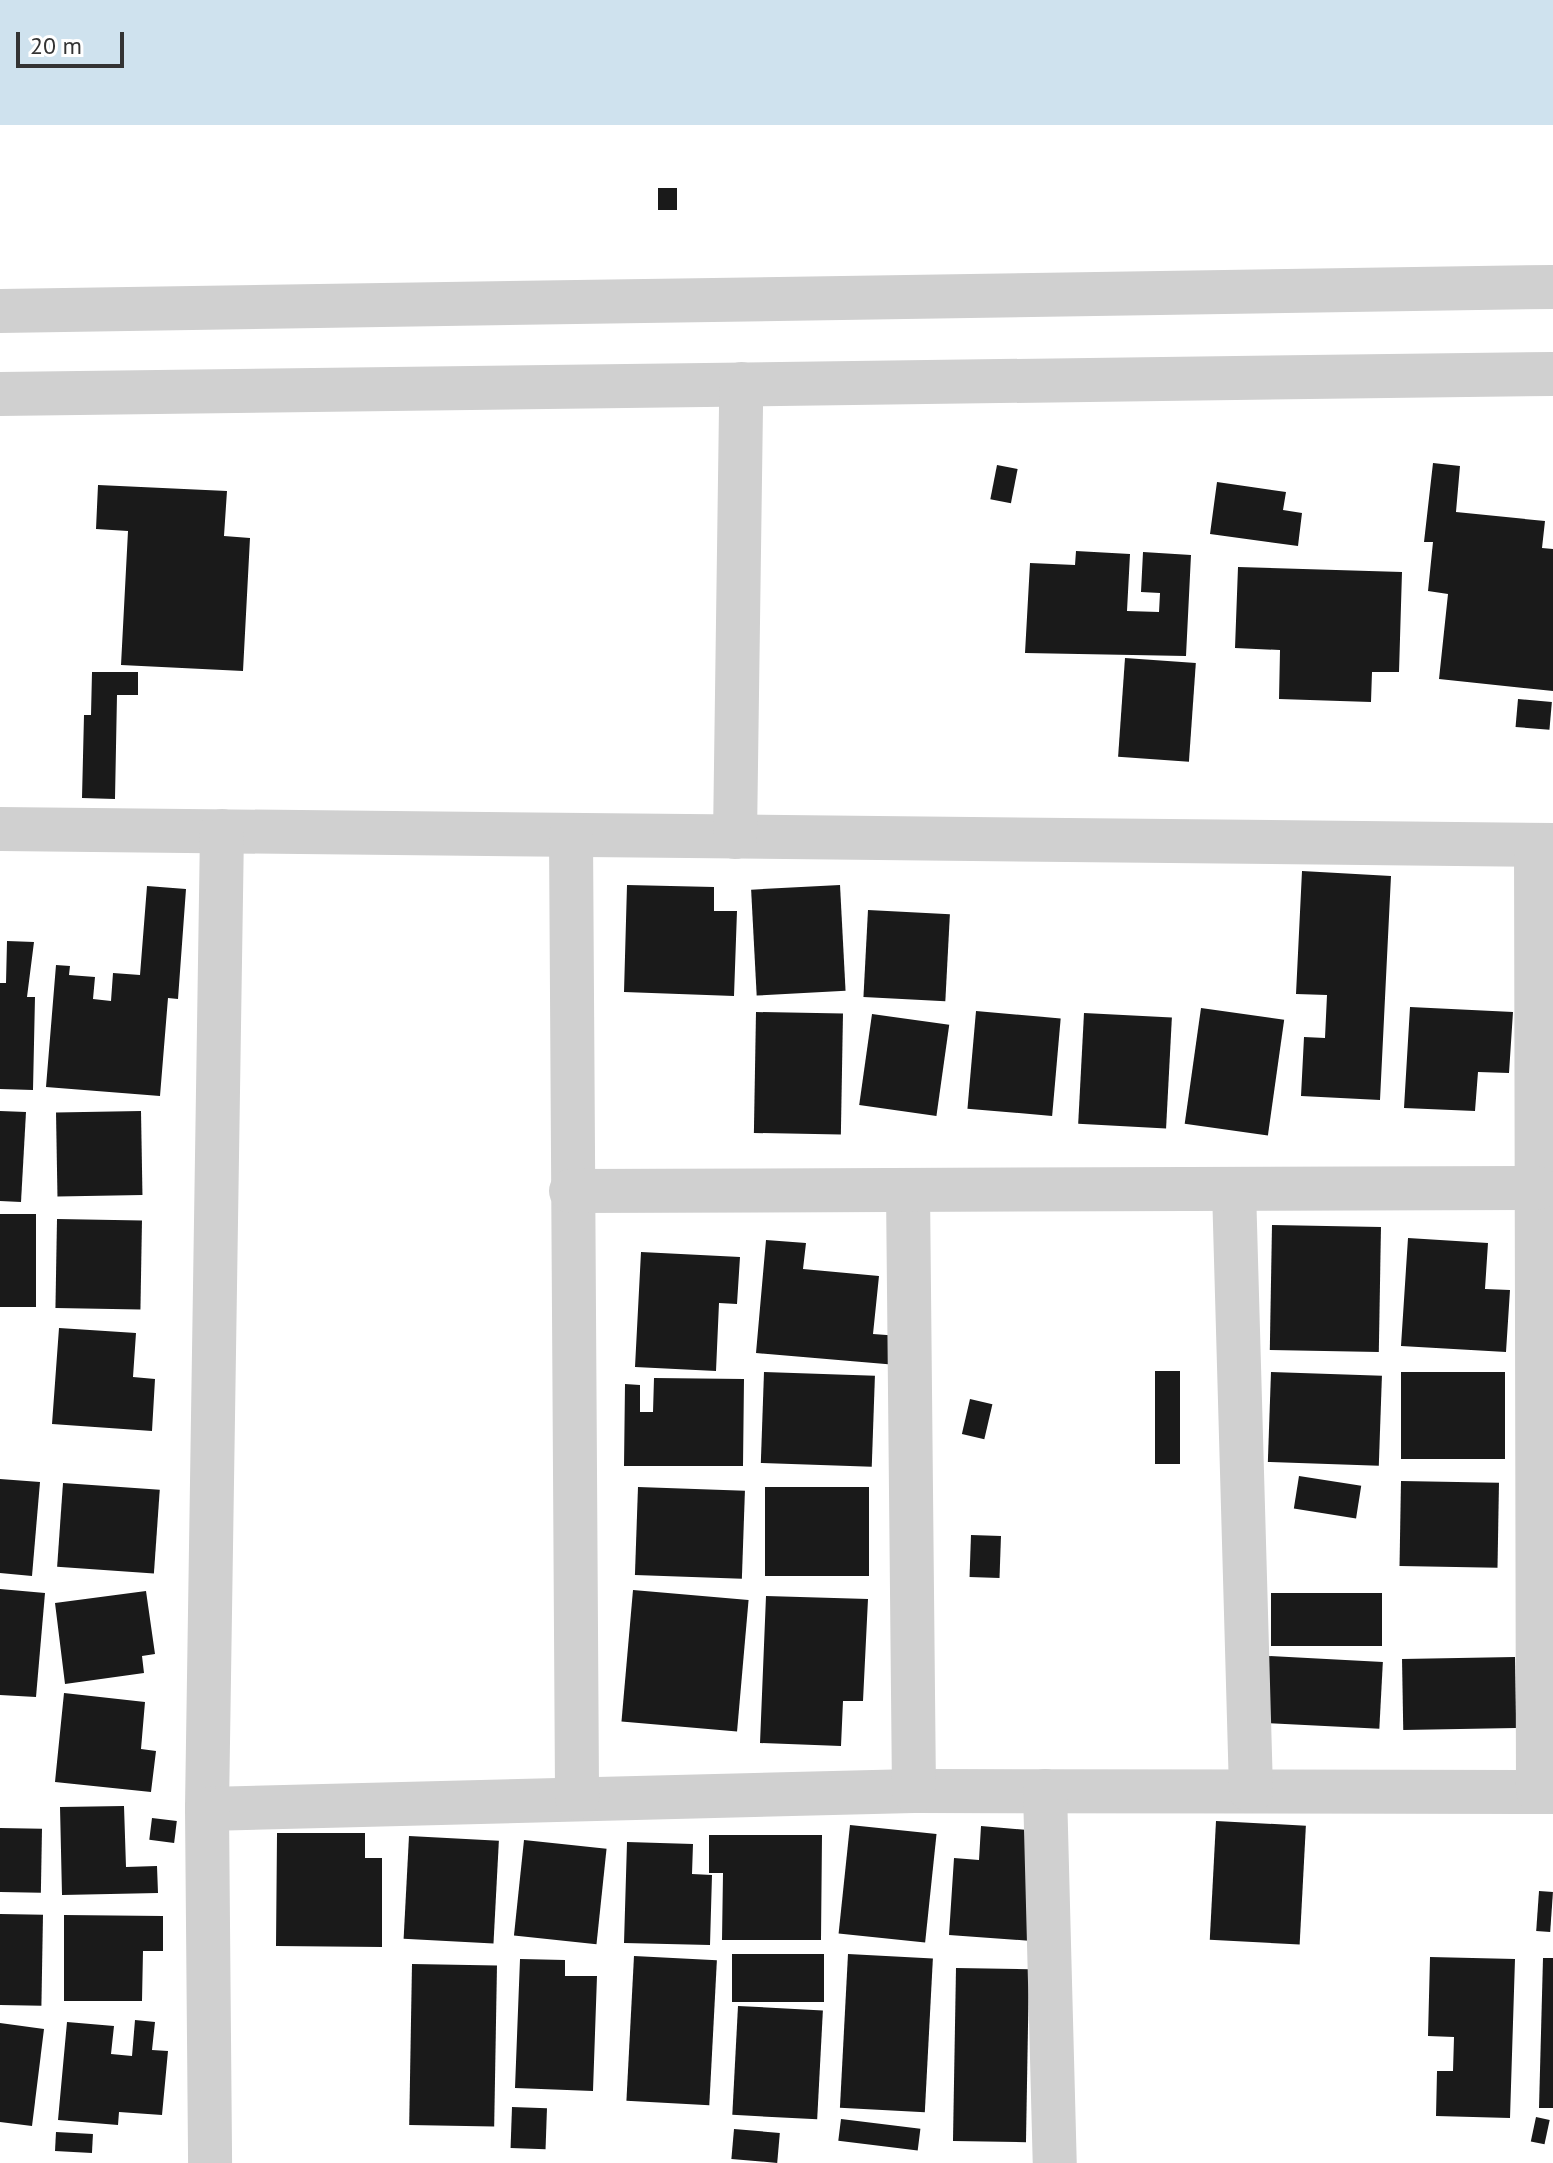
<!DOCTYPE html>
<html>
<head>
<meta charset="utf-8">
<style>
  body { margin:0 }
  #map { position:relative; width:1553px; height:2163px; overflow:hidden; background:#fff; font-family:"PT Sans",sans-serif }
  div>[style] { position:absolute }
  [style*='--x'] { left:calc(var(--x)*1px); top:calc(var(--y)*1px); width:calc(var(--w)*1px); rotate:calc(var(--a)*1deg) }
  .water>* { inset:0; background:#cfe2ee; transform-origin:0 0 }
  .building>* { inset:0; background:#1a1a1a; transform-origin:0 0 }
  .minor>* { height:44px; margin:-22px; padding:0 22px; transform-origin:22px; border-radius:22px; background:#d0d0d0 }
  span { translate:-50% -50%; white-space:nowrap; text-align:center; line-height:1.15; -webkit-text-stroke:8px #fff; paint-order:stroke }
  .scale { position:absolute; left:16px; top:32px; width:108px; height:36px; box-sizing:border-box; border:4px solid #333; border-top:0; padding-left:10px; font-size:24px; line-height:28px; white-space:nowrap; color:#333; -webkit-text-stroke:6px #fff; paint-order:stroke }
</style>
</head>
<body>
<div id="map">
  <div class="water">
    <div style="left:0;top:0;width:1553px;height:125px"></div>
  </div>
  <div class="building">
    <div style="left:658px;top:188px;width:19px;height:22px"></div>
    <div style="clip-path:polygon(1433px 463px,1460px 466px,1456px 512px,1545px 521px,1542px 548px,1553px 549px,1553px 691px,1439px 679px,1448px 594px,1428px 591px,1433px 542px,1424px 542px)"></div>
    <div style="left:997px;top:465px;width:21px;height:35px;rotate:11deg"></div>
    <div style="clip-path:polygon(1217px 482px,1286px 492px,1283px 510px,1302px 513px,1298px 546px,1210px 534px)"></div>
    <div style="clip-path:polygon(98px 485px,227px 491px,224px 536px,250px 538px,243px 671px,121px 665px,128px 531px,96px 529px)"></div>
    <div style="clip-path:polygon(1076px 551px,1130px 554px,1127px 611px,1159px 612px,1160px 593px,1141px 592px,1143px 552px,1191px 555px,1186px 656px,1025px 653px,1030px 563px,1075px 565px)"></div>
    <div style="clip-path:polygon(1238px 567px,1402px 572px,1399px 672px,1372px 672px,1371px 702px,1279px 699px,1280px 650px,1235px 648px)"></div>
    <div style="left:1125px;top:658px;width:71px;height:99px;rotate:4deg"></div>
    <div style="clip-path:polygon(92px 672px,138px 672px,138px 695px,117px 695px,115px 799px,82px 798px,84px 715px,91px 715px)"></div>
    <div style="left:1518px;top:699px;width:34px;height:28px;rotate:5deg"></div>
    <div style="clip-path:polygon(1302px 871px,1391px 876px,1380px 1100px,1301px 1096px,1304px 1037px,1325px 1038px,1327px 995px,1296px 994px)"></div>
    <div style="clip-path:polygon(627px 885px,714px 887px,714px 911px,737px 911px,734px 996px,624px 992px)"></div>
    <div style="left:840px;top:885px;width:106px;height:89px;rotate:87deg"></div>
    <div style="clip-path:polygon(147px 886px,186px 889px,178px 999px,168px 998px,160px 1096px,46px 1087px,56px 965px,70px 966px,69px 975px,95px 977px,93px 999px,111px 1001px,113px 973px,140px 975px)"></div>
    <div style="left:868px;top:910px;width:82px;height:87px;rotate:3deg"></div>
    <div style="clip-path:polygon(7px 941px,34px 942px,27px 997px,35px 997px,33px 1090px,0 1089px,0 983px,6px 983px)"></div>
    <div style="clip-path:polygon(1410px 1007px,1513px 1012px,1509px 1073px,1478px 1072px,1475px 1111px,1404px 1108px)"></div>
    <div style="left:1201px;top:1008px;width:84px;height:117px;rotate:8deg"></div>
    <div style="left:976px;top:1011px;width:85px;height:98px;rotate:5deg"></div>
    <div style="left:756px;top:1012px;width:87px;height:121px;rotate:1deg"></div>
    <div style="left:1084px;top:1013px;width:88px;height:111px;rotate:3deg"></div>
    <div style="left:872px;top:1014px;width:78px;height:92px;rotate:8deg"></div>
    <div style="clip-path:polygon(0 1111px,26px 1112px,21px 1202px,0 1201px)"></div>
    <div style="left:141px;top:1111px;width:84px;height:85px;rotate:89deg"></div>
    <div style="left:0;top:1214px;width:36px;height:93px"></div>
    <div style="left:57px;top:1219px;width:85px;height:89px;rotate:1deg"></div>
    <div style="left:1272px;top:1225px;width:109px;height:125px;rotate:1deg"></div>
    <div style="clip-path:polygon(1408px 1238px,1488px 1243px,1485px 1289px,1510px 1290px,1506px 1352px,1401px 1346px)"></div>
    <div style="clip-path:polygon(766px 1240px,806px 1243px,803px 1269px,879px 1276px,873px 1334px,900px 1336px,897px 1365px,756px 1353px)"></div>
    <div style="clip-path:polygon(641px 1252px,740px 1257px,737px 1304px,719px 1303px,716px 1371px,635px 1367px)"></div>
    <div style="clip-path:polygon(59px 1328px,136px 1333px,133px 1377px,155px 1379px,152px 1431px,52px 1424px)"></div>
    <div style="left:1155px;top:1371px;width:25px;height:93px"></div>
    <div style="left:764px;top:1372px;width:111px;height:91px;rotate:2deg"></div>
    <div style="left:1271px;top:1372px;width:111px;height:90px;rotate:2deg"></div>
    <div style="left:1401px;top:1372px;width:104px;height:87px"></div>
    <div style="clip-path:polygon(654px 1378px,744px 1379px,743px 1466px,624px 1466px,625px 1384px,640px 1385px,640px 1412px,653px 1412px)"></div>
    <div style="left:970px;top:1399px;width:23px;height:36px;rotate:13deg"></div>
    <div style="left:1299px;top:1476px;width:63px;height:33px;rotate:9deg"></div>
    <div style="clip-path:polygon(0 1479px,40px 1482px,32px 1576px,0 1573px)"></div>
    <div style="left:1401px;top:1481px;width:98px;height:85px;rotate:1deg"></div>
    <div style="left:63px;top:1483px;width:97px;height:84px;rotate:4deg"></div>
    <div style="left:638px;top:1487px;width:107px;height:88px;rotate:2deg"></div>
    <div style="left:765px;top:1487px;width:104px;height:89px"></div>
    <div style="left:971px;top:1535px;width:30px;height:42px;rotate:2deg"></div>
    <div style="clip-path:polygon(0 1589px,45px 1593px,36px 1697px,0 1695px)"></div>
    <div style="left:633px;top:1590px;width:116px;height:132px;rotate:5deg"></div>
    <div style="clip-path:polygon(146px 1591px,155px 1654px,142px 1656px,144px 1673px,65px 1684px,55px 1603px)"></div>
    <div style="left:1382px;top:1593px;width:53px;height:111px;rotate:90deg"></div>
    <div style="clip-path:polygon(766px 1596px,868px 1599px,863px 1701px,843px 1701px,841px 1746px,760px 1743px)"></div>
    <div style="left:1269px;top:1656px;width:114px;height:67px;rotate:3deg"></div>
    <div style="left:1515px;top:1657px;width:71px;height:113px;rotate:89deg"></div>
    <div style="clip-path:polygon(64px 1693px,145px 1702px,141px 1749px,156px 1751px,151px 1792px,55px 1782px)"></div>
    <div style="clip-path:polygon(124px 1806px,126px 1867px,157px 1866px,158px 1893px,62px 1895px,60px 1807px)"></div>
    <div style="left:152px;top:1818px;width:25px;height:22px;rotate:7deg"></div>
    <div style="left:1216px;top:1821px;width:90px;height:119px;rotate:3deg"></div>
    <div style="left:850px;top:1825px;width:87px;height:109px;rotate:6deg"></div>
    <div style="clip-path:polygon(981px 1826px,1040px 1831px,1032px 1941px,949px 1935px,954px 1858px,979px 1860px)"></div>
    <div style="left:0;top:1828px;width:42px;height:64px;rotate:1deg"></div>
    <div style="clip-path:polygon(277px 1833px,365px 1833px,365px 1858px,382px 1858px,382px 1947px,276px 1946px)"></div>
    <div style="clip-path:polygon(709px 1835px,822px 1835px,821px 1940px,722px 1940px,723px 1873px,709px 1873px)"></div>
    <div style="left:409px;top:1836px;width:90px;height:103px;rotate:3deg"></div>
    <div style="left:524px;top:1840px;width:83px;height:96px;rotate:6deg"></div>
    <div style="clip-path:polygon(627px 1842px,693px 1844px,692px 1874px,712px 1875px,710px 1945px,624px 1943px)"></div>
    <div style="left:1539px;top:1891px;width:14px;height:40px;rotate:4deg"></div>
    <div style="left:0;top:1914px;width:43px;height:91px;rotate:1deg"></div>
    <div style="clip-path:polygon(64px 1915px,163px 1916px,163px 1951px,143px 1951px,142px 2001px,64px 2001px)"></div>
    <div style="left:824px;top:1954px;width:48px;height:92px;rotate:90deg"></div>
    <div style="left:848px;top:1954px;width:85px;height:154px;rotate:3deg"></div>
    <div style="left:634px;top:1956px;width:83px;height:145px;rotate:3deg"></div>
    <div style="clip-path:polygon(1430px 1957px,1515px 1959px,1510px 2118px,1436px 2116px,1437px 2071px,1453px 2071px,1454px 2037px,1428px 2036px)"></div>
    <div style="clip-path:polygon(1543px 1958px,1553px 1958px,1553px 2108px,1539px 2108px)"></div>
    <div style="clip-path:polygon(520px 1959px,565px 1960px,565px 1976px,597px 1976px,593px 2091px,515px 2088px)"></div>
    <div style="left:412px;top:1964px;width:85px;height:161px;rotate:1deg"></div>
    <div style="left:956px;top:1968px;width:73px;height:173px;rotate:1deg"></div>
    <div style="left:738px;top:2006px;width:85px;height:109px;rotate:3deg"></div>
    <div style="clip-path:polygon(135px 2020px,155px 2022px,152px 2050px,168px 2051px,162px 2115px,119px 2112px,118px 2125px,58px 2120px,67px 2022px,114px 2026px,111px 2054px,132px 2056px)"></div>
    <div style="clip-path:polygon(0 2023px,44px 2029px,32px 2126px,0 2122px)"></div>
    <div style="left:512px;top:2107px;width:35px;height:41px;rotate:2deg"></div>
    <div style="left:1536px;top:2117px;width:14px;height:25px;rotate:12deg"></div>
    <div style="left:841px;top:2119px;width:80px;height:22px;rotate:7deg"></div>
    <div style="left:734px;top:2129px;width:46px;height:30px;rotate:5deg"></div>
    <div style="left:56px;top:2132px;width:37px;height:19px;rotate:3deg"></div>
  </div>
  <div class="minor">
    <div style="--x:0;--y:311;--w:1553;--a:-0.89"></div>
    <div style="--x:0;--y:394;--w:1553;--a:-0.74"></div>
    <div style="--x:0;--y:829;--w:1553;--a:0.59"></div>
    <div style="--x:222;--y:831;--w:978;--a:90.88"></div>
    <div style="--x:207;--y:1809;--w:707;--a:-1.46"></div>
    <div style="--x:914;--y:1791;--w:639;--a:0.09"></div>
    <div style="--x:571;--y:835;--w:963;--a:89.64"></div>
    <div style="--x:735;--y:837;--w:453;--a:-89.2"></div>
    <div style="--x:1536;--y:845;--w:947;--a:89.88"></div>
    <div style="--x:1234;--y:1189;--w:602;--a:88.38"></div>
    <div style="--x:908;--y:1190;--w:601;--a:89.43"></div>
    <div style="--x:571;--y:1191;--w:966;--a:-0.18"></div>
    <div style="--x:1045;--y:1791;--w:372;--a:88.5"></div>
    <div style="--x:207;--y:1809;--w:354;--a:89.5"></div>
  </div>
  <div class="scale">20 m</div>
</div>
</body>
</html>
